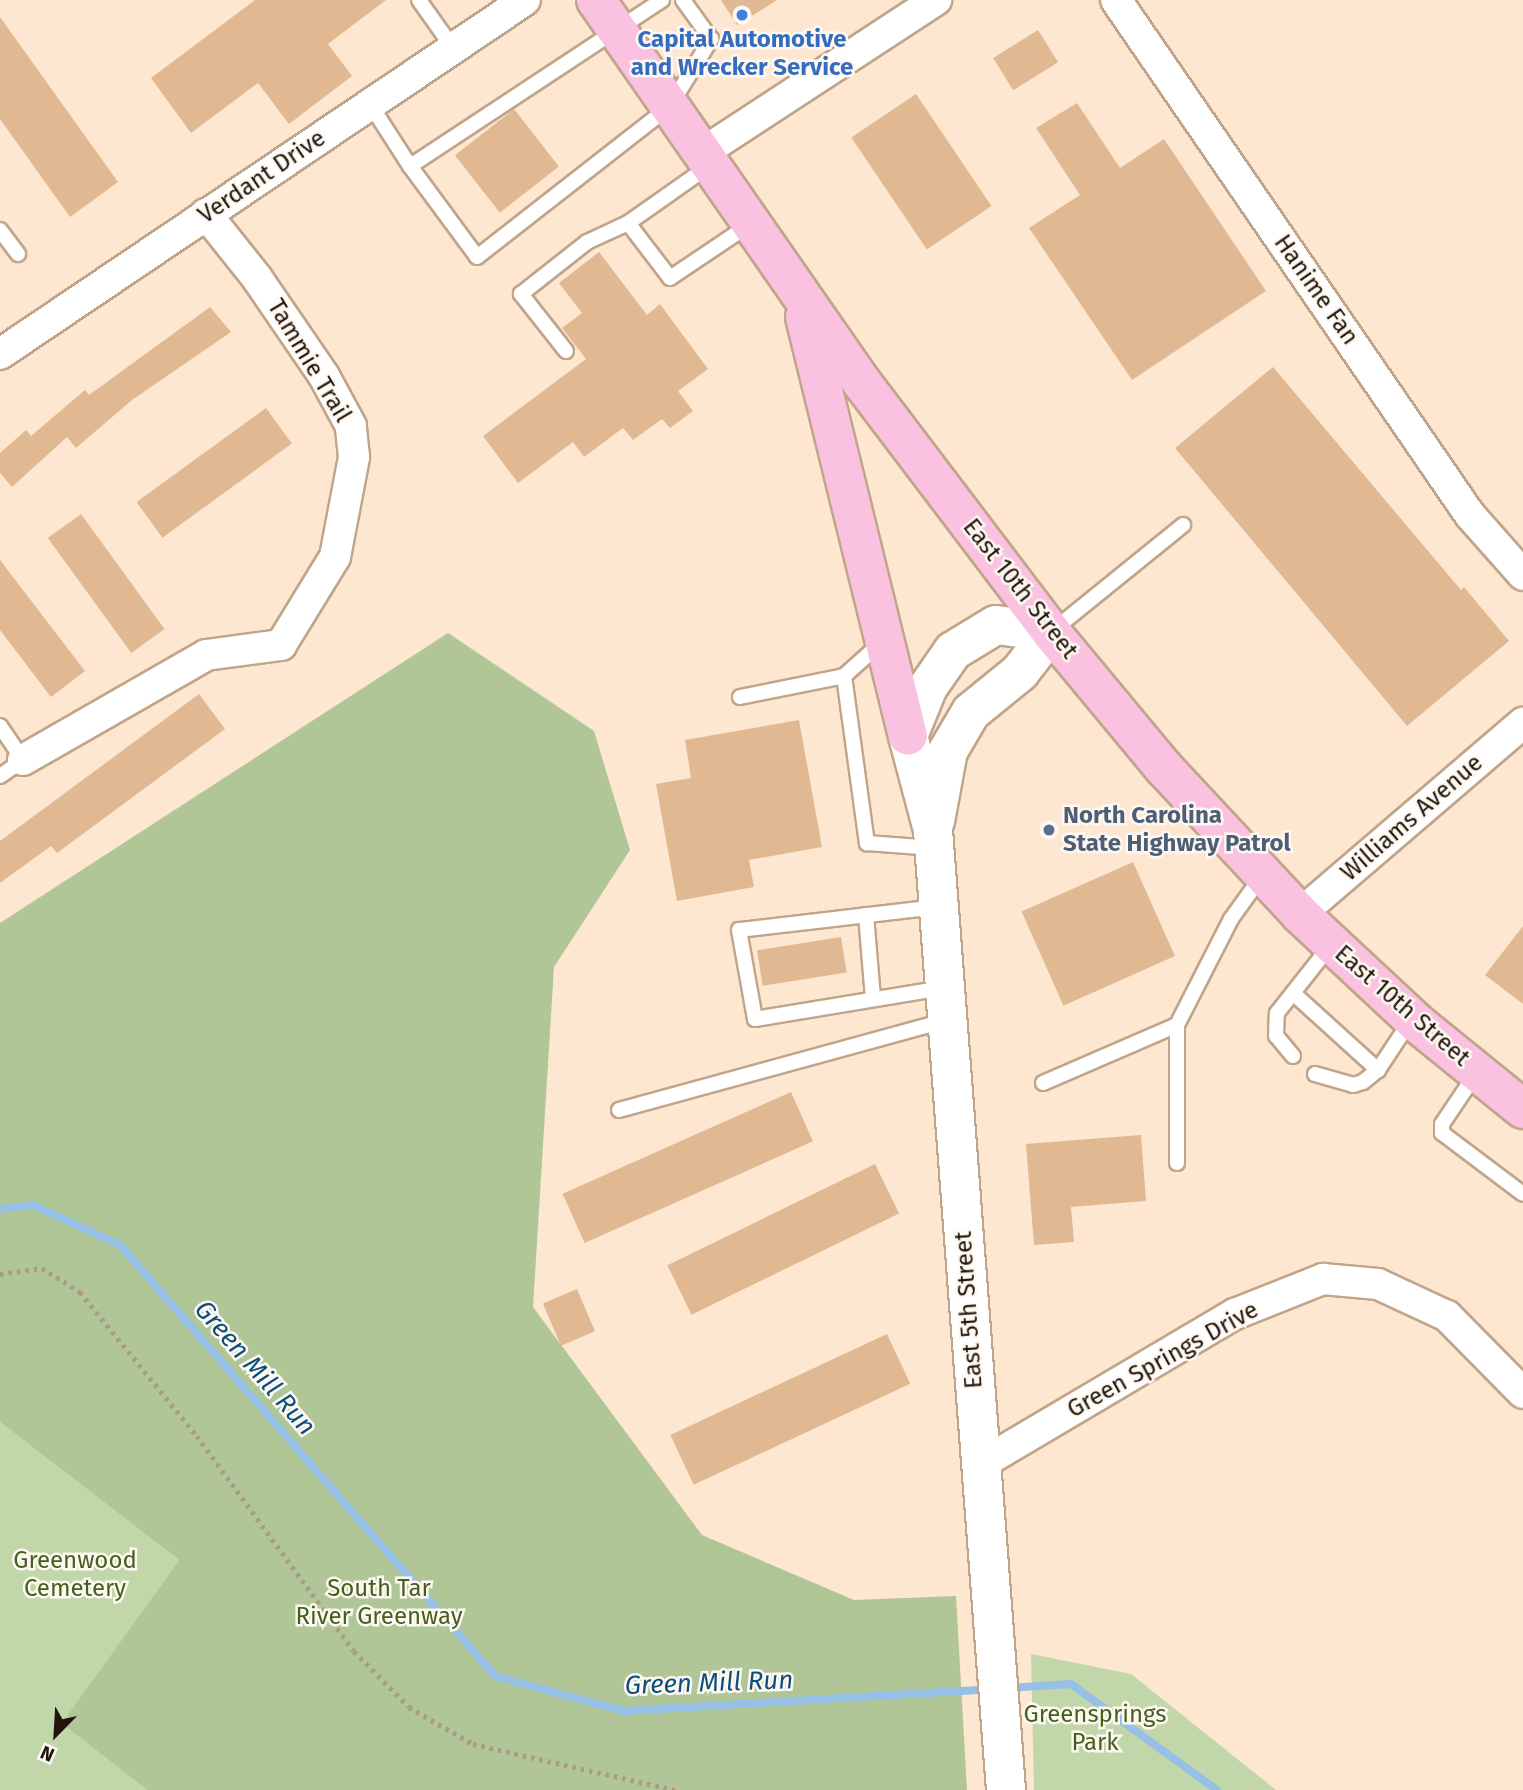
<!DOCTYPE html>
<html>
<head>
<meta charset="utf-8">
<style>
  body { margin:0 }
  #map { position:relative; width:1523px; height:1790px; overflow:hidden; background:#fee7d1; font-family:"Fira Sans",sans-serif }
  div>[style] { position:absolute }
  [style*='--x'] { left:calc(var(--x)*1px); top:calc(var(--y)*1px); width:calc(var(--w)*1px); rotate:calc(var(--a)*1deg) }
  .green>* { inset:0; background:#c1d7a9 }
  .forest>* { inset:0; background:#b0c697 }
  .stream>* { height:8px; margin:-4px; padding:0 4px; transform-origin:4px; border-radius:4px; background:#96c0e5 }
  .building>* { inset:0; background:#e0b992; transform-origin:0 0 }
  .path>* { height:4.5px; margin-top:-2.25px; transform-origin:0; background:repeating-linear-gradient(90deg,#ac9a88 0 3.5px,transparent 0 8.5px) }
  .roads { filter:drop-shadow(2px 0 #c0a58a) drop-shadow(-2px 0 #c0a58a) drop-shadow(0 2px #c0a58a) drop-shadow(0 -2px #c0a58a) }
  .lane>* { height:14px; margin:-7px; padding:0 7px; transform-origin:7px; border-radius:7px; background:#fff }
  .street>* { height:30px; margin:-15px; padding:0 15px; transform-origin:15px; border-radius:15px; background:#fff }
  .secondary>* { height:38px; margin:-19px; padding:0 19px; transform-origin:19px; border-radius:19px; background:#fff }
  .primary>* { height:38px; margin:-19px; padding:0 19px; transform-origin:19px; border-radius:19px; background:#fac1e0 }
  .dots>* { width:19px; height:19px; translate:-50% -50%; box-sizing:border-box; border:4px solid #fef8f2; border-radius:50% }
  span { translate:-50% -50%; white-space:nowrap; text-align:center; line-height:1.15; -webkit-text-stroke:5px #fef8f2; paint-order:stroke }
  .shop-label { font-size:24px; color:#366cbe; font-weight:700 }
  .street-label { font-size:24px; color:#1f150b }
  .service-label { font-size:24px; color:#4e5e75; font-weight:700 }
  .left { translate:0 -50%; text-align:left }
  .park-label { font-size:24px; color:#44601c }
  .water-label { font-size:26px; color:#0c4e7d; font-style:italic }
  .north { position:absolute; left:21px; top:1699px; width:70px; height:70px; -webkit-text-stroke:5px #fef8f2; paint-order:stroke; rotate:204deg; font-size:19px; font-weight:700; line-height:28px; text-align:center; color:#1f150b }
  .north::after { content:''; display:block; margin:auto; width:24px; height:32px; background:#1f150b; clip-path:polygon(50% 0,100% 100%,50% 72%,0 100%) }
</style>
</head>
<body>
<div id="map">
  <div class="green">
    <div style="clip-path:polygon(0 1422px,179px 1560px,63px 1722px,147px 1790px,0 1790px)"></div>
    <div style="clip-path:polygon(1031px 1654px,1131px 1674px,1276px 1790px,1034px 1790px)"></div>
  </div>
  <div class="forest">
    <div style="clip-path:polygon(448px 633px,594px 731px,630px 850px,554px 967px,533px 1307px,702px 1535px,854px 1600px,956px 1596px,967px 1790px,147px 1790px,62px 1723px,179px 1560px,0 1422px,0 923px)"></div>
  </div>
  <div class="stream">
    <div style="--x:0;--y:1209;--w:33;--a:-7"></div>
    <div style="--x:33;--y:1205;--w:96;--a:24.7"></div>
    <div style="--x:120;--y:1245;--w:571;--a:48.97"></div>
    <div style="--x:495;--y:1676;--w:134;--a:15.2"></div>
    <div style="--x:624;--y:1711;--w:367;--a:-3.4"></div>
    <div style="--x:1009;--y:1688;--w:62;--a:-3.7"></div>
    <div style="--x:1071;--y:1684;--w:180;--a:36"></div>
  </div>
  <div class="building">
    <div style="clip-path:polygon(255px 0,386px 0,328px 44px,352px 76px,289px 124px,258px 83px,191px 133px,151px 78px)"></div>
    <div style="clip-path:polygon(721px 0,777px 0,737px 25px)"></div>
    <div style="clip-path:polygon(0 17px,118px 182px,70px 217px,0 119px)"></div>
    <div style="left:1038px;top:30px;width:38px;height:53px;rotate:58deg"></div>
    <div style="left:916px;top:94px;width:135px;height:78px;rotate:56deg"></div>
    <div style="clip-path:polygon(1077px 103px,1120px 168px,1164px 139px,1266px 291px,1132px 380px,1029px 228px,1080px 195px,1036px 128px)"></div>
    <div style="left:514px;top:109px;width:73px;height:75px;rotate:52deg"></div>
    <div style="clip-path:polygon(599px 252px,647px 315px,660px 304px,708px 369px,678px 391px,693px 411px,670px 428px,662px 419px,633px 440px,623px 428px,584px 457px,573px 442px,518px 483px,483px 436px,586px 359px,562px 328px,582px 313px,559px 283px)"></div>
    <div style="clip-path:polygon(210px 307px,231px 332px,132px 400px,76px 448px,67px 437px,12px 487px,0 473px,0 453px,26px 430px,31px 436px,85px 390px,89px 395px)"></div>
    <div style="clip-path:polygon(1273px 367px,1461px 590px,1464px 587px,1509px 641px,1407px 726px,1175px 448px)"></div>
    <div style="left:266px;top:408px;width:44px;height:160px;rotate:54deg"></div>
    <div style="left:81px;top:514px;width:142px;height:41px;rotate:54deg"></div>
    <div style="clip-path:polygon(0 560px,85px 671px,51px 697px,0 630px)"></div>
    <div style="clip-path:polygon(199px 694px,225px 729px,57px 853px,51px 846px,0 883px,0 841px)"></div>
    <div style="clip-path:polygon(799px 720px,822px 847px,749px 860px,754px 887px,677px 901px,656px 784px,691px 778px,685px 740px)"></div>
    <div style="left:1133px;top:862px;width:103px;height:122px;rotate:66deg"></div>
    <div style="clip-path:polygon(1523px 926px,1523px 1004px,1485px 975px)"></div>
    <div style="left:841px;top:937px;width:36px;height:85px;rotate:81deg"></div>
    <div style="left:791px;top:1092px;width:54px;height:250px;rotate:66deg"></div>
    <div style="clip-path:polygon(1141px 1135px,1146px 1201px,1071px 1207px,1074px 1242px,1034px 1245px,1026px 1144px)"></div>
    <div style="left:875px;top:1164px;width:55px;height:231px;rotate:64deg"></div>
    <div style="left:577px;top:1289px;width:46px;height:37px;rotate:67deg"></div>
    <div style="left:887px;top:1334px;width:55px;height:239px;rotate:65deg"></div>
  </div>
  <div class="path">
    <div style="--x:0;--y:1274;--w:42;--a:-8.1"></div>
    <div style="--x:42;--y:1268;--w:45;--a:32.3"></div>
    <div style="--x:80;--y:1292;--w:186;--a:50.9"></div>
    <div style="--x:197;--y:1436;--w:266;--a:53.9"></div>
    <div style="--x:354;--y:1651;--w:78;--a:45.5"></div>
    <div style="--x:409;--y:1707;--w:74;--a:30"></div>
    <div style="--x:473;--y:1744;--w:207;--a:12.8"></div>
  </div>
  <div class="roads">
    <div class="lane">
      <div style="--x:419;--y:0;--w:59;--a:54.7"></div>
      <div style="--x:662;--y:0;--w:302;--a:146.6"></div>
      <div style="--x:410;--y:166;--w:113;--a:53.6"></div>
      <div style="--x:477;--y:257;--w:245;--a:-38"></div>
      <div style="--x:670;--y:106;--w:79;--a:-58.5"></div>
      <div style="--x:711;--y:39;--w:48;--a:-125.7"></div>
      <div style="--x:370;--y:104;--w:74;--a:57.2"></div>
      <div style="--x:709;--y:166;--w:99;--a:144.9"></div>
      <div style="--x:628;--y:223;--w:69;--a:52.6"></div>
      <div style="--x:670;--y:278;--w:95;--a:-33.9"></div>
      <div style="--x:0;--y:230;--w:30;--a:53"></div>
      <div style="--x:566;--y:351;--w:73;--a:-128.3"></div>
      <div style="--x:521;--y:294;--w:84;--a:-38.2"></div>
      <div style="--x:587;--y:242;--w:45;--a:-24.9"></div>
      <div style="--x:1051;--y:632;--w:170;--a:-39"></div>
      <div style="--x:844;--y:676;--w:169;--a:82.2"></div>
      <div style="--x:867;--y:843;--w:67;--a:4.3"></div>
      <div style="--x:740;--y:697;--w:106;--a:-11.4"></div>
      <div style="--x:844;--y:676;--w:51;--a:-41.8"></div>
      <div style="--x:0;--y:726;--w:41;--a:55.9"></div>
      <div style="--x:23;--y:760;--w:28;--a:145"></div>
      <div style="--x:936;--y:907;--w:198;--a:173.3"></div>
      <div style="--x:739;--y:930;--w:90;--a:79.8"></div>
      <div style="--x:755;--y:1019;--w:191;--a:-9.4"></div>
      <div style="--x:866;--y:915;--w:84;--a:85.2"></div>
      <div style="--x:1293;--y:993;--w:115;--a:42.2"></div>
      <div style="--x:1293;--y:1056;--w:26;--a:-130"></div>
      <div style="--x:1276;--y:1036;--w:23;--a:-88"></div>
      <div style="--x:1277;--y:1013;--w:85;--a:-51.7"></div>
      <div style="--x:1477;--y:1072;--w:63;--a:123.9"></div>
      <div style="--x:1442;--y:1124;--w:9;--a:90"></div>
      <div style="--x:1442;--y:1133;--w:101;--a:37"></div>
      <div style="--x:1315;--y:1074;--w:40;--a:16"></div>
      <div style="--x:1353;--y:1085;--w:10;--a:-17"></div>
      <div style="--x:1363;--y:1082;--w:19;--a:-39"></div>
      <div style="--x:1378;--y:1070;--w:60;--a:-56.6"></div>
      <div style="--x:1043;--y:1083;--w:146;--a:-23.4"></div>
      <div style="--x:619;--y:1110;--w:338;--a:-15.3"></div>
      <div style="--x:1177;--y:1163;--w:138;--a:-90"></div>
      <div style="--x:1177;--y:1025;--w:119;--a:-63"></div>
      <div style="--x:1231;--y:919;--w:53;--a:-54.2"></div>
    </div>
    <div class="street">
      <div style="--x:1116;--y:0;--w:625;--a:55.5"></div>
      <div style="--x:1470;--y:515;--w:80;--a:48.5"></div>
      <div style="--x:702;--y:153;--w:280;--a:-33.2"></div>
      <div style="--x:0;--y:354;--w:633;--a:-33.99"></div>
      <div style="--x:23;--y:760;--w:211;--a:-29.8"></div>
      <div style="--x:206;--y:655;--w:76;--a:-7.6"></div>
      <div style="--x:281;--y:645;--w:103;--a:-58.5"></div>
      <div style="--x:335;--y:557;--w:102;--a:-79.2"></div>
      <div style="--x:354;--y:457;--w:31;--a:-96"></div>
      <div style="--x:351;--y:426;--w:57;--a:-118.4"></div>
      <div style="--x:324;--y:376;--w:119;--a:-124.4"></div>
      <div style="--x:257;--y:278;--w:82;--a:-128.6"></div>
      <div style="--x:1300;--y:914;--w:294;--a:-40.6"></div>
      <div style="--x:981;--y:1464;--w:295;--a:-30.6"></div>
      <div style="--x:1235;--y:1314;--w:95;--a:-21.7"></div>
      <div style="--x:1323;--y:1279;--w:55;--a:5.2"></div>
      <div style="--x:1378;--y:1284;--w:76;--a:24.9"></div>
      <div style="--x:1447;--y:1316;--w:108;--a:45.4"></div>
    </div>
    <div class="secondary">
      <div style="--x:935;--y:821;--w:71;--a:-79.5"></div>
      <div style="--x:948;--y:751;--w:45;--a:-59.5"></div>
      <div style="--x:971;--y:712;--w:63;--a:-39.2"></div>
      <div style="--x:1020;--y:672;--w:51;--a:-52.2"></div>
      <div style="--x:1006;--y:1790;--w:963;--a:-94.35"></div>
      <div style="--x:933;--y:830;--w:97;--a:-104.9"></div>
      <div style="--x:908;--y:736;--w:53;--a:-67.8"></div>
      <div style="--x:928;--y:687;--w:44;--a:-55.2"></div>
      <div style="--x:953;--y:651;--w:50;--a:-31.2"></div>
      <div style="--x:996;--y:625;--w:55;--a:7.3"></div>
    </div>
    <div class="primary">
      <div style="--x:596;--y:0;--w:468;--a:55.2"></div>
      <div style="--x:863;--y:384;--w:311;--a:52.8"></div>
      <div style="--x:1051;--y:632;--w:177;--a:50.3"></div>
      <div style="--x:1164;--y:768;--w:200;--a:47"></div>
      <div style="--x:1300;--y:914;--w:161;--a:43"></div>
      <div style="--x:1418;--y:1024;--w:135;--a:39"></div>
      <div style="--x:805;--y:317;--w:431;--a:76.2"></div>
    </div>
  </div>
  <div class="dots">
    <div style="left:742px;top:15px;background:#3f7fe0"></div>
    <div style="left:1049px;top:830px;background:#5c6f8a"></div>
  </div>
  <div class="shop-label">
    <span style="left:742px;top:54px">Capital Automotive<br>and Wrecker Service</span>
  </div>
  <div class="street-label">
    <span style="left:262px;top:177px;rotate:-34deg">Verdant Drive</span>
    <span style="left:1316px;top:290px;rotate:55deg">Hanime Fan</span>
    <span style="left:309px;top:361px;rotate:59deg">Tammie Trail</span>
    <span style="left:1020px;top:589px;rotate:52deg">East 10th Street</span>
    <span style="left:1412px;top:818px;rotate:-41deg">Williams Avenue</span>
    <span style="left:1402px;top:1006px;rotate:41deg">East 10th Street</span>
    <span style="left:969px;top:1310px;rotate:-94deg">East 5th Street</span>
    <span style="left:1163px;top:1360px;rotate:-29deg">Green Springs Drive</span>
  </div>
  <div class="service-label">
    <span class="left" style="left:1063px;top:830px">North Carolina<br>State Highway Patrol</span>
  </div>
  <div class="park-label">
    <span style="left:75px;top:1575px">Greenwood<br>Cemetery</span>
    <span style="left:379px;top:1603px">South Tar<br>River Greenway</span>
    <span style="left:1095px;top:1729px">Greensprings<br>Park</span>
  </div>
  <div class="water-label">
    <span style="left:255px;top:1368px;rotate:49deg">Green Mill Run</span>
    <span style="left:709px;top:1683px;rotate:-2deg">Green Mill Run</span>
  </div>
  <div class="north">N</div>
</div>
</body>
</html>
